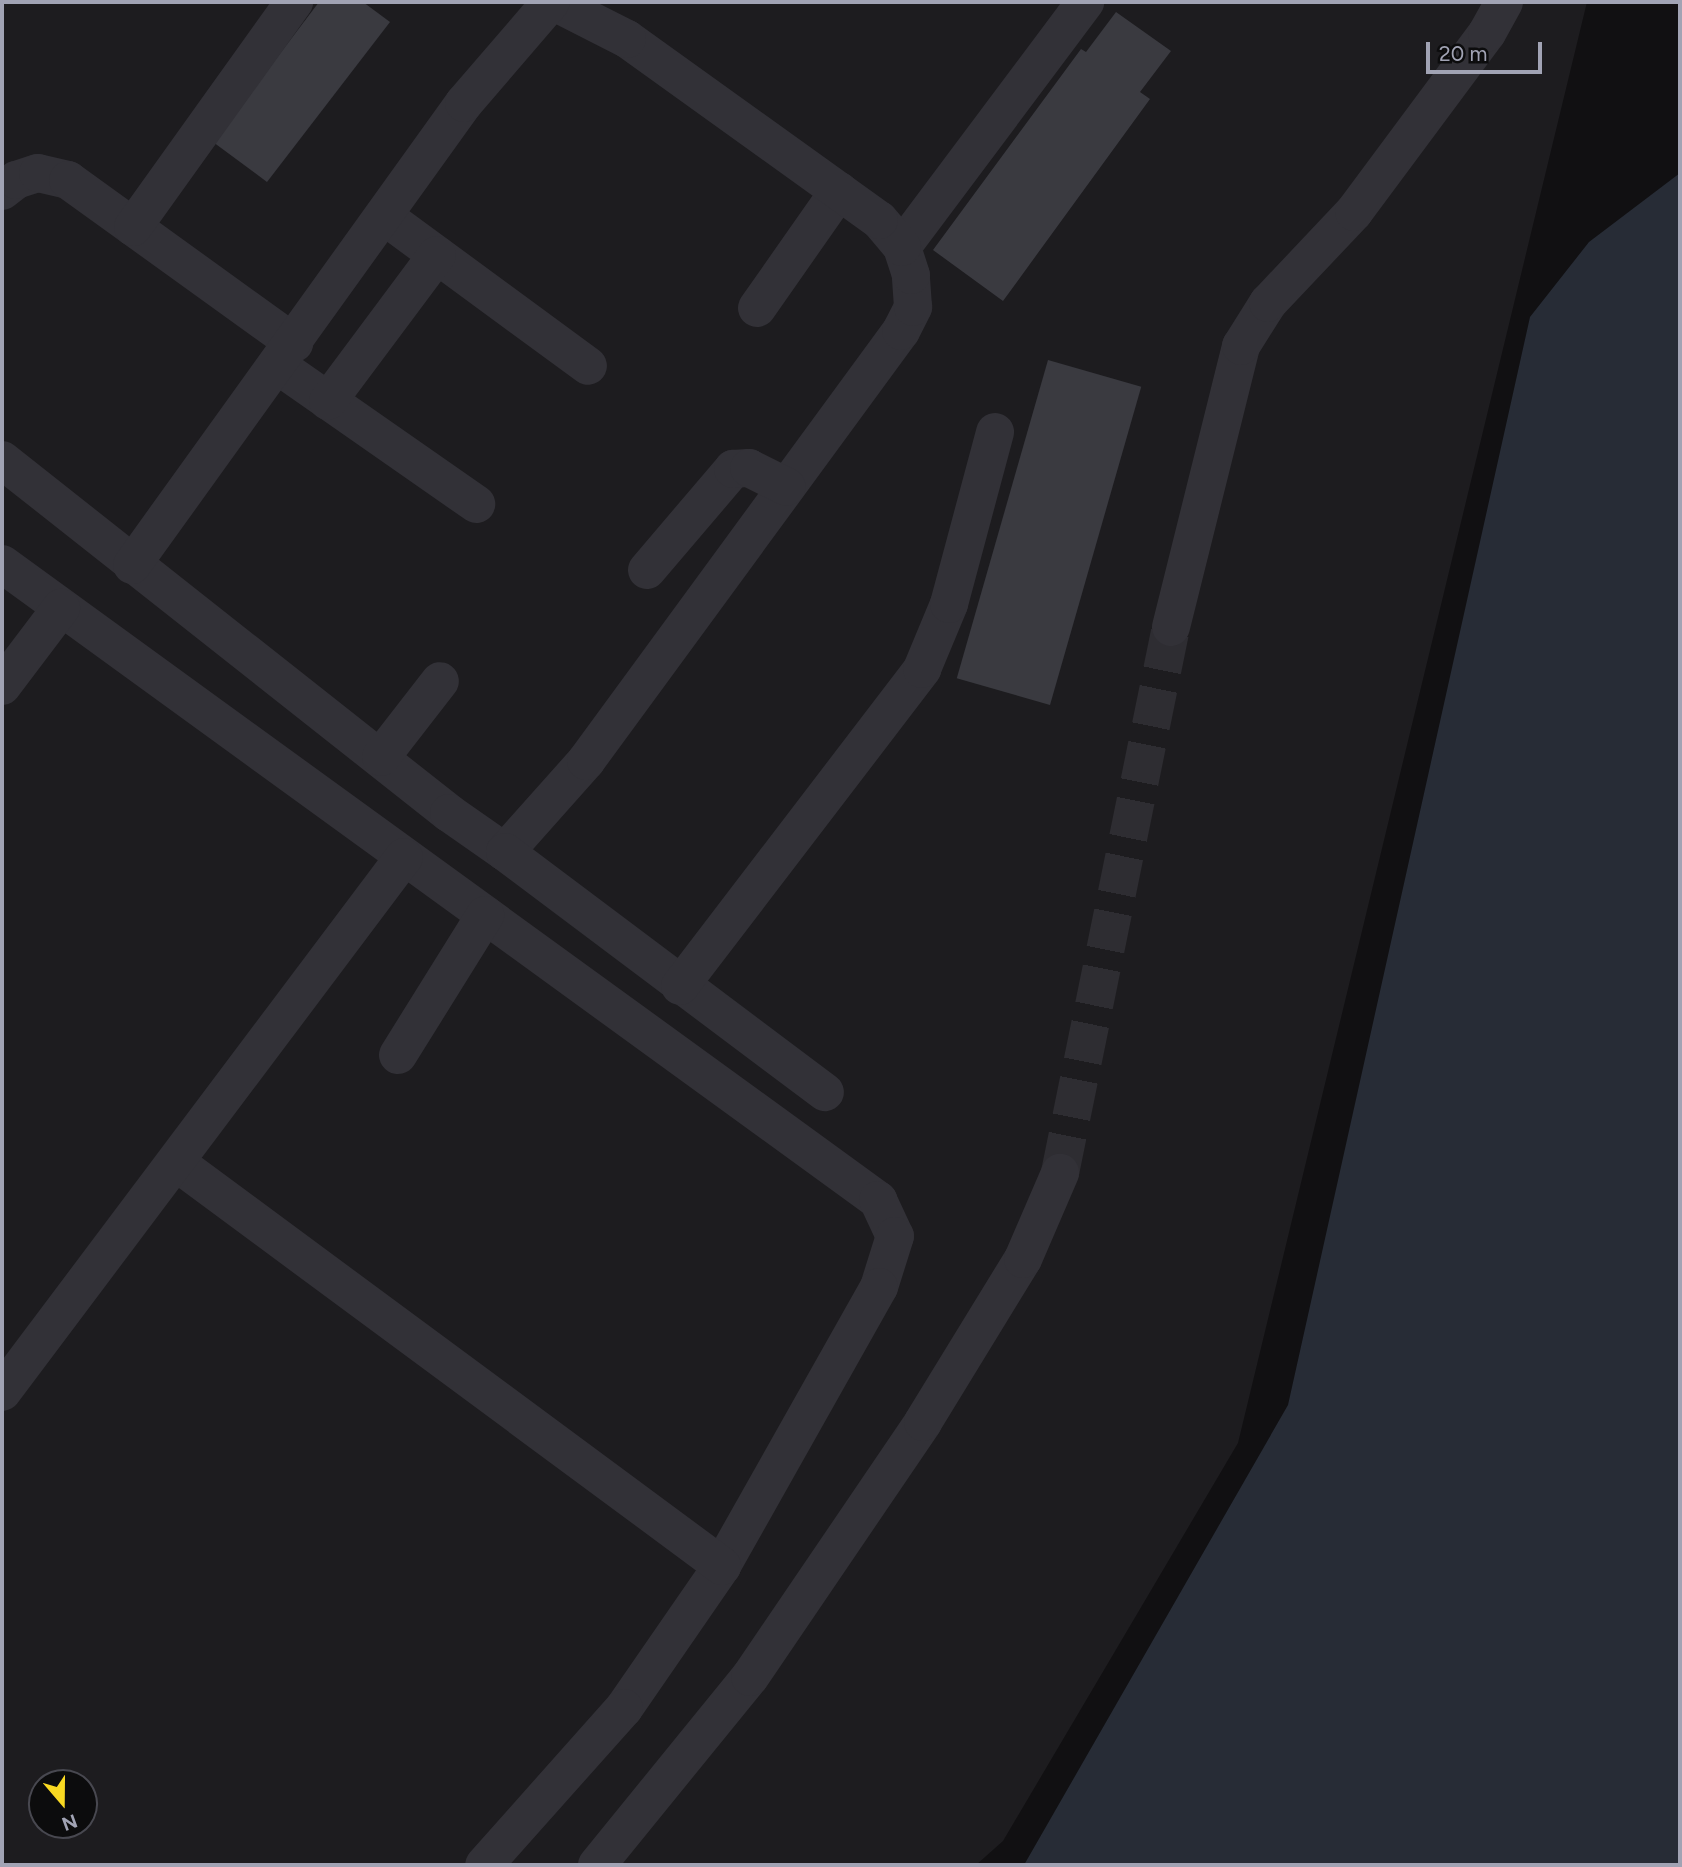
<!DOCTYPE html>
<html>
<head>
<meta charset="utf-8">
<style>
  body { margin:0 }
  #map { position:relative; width:1682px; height:1867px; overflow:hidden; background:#111012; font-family:Figtree,sans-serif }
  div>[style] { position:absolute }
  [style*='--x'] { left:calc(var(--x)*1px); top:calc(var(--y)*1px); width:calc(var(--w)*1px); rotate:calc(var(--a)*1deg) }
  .built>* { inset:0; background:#1d1c1f }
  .water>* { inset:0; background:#272c36 }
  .building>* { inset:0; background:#3a3a40; transform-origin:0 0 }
  .minor-tunnel>* { height:38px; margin-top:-19px; transform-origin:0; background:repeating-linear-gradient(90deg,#2e2d32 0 38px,transparent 0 57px) }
  .minor>* { height:38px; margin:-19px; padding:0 19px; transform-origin:19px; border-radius:19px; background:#323137 }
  span { translate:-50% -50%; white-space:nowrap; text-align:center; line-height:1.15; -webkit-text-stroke:6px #0c0c0d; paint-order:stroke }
  .frame { position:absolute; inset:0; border:4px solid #a1a3b4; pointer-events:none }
  .north { position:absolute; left:28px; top:1769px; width:70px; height:70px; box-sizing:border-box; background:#0c0c0d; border:2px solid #484850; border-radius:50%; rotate:160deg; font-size:19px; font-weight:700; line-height:28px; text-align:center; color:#a1a3b4 }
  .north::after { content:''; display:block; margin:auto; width:24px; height:32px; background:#f9d922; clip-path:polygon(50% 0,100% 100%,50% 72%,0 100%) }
  .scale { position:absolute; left:1426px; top:42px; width:116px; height:32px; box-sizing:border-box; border:4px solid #a1a3b4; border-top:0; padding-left:9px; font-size:21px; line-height:24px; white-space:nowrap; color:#a1a3b4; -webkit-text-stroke:5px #0c0c0d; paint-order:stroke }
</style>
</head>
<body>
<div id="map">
  <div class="built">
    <div style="clip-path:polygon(evenodd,2px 2px,1587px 2px,1238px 1443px,1003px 1841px,976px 1865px,2px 1865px,2px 2px,42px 1783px,84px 1783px,84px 1825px,42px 1825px,42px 1783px)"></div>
  </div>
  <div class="water">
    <div style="clip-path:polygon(1680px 173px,1680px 1865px,1024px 1865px,1288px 1405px,1530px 317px,1589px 242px)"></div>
  </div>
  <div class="building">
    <div style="clip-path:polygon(319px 2px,363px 2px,390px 22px,267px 182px,213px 142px)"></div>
    <div style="clip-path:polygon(1116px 12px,1171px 51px,1140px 92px,1150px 99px,1003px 301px,933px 250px,1081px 49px,1086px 52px)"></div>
    <div style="left:1048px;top:360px;width:97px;height:331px;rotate:16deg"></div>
  </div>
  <div class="minor-tunnel">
    <div style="--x:1060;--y:1173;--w:557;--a:-78.51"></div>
  </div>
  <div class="minor">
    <div style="--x:2;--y:191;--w:18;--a:-38"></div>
    <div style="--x:16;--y:180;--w:23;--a:-18"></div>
    <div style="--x:38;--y:173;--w:31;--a:13"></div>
    <div style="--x:68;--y:180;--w:279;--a:35.8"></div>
    <div style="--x:384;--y:216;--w:253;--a:36.3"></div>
    <div style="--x:133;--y:227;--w:277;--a:-54.4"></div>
    <div style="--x:902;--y:247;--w:306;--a:-53.2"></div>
    <div style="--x:757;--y:308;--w:143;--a:-55"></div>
    <div style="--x:277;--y:365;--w:243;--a:34.9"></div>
    <div style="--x:328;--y:401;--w:182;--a:-53.3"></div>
    <div style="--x:2;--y:460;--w:570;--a:38.3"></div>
    <div style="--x:449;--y:813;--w:68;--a:34.9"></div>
    <div style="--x:505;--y:852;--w:122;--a:-48.3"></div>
    <div style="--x:586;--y:761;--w:533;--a:-53.78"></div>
    <div style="--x:901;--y:331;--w:27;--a:-63"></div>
    <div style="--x:913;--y:307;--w:32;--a:-94"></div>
    <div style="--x:911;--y:275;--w:29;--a:-108"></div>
    <div style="--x:902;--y:247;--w:35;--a:-130"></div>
    <div style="--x:879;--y:220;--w:310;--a:-144.3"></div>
    <div style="--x:627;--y:39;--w:82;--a:-153.1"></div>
    <div style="--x:2;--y:564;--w:1083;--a:35.98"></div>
    <div style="--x:878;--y:1200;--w:40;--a:65"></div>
    <div style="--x:895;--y:1236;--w:53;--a:107.4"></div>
    <div style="--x:879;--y:1287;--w:320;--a:119.4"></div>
    <div style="--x:722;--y:1566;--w:173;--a:124.6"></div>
    <div style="--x:624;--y:1708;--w:210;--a:131.7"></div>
    <div style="--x:132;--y:565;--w:569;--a:-54.3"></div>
    <div style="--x:464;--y:103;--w:133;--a:-49.3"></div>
    <div style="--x:647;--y:570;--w:133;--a:-49.6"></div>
    <div style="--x:733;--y:469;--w:16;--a:-4"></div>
    <div style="--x:749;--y:468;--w:42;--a:26.6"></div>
    <div style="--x:1171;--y:627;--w:290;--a:-76"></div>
    <div style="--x:1241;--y:346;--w:51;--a:-57.9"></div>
    <div style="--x:1268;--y:303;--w:125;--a:-46.6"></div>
    <div style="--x:1354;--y:212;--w:223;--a:-53.4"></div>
    <div style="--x:1487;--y:33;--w:35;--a:-61"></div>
    <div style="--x:2;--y:686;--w:98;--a:-52.9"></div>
    <div style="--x:381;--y:757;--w:96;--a:-52.2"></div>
    <div style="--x:505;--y:852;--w:400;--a:36.9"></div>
    <div style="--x:680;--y:986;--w:399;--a:-52.6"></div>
    <div style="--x:922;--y:669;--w:70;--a:-67.4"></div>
    <div style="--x:949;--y:604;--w:178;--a:-75"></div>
    <div style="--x:398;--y:1055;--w:165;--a:-58.1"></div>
    <div style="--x:177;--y:1163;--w:678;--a:36.48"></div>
    <div style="--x:2;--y:1392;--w:669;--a:-53.08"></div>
    <div style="--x:597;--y:1865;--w:242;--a:-50.9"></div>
    <div style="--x:750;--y:1677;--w:308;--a:-55.8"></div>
    <div style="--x:923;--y:1422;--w:191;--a:-58.5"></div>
    <div style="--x:1023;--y:1259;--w:94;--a:-66.7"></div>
  </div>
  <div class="frame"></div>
  <div class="north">N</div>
  <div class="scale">20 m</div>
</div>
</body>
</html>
